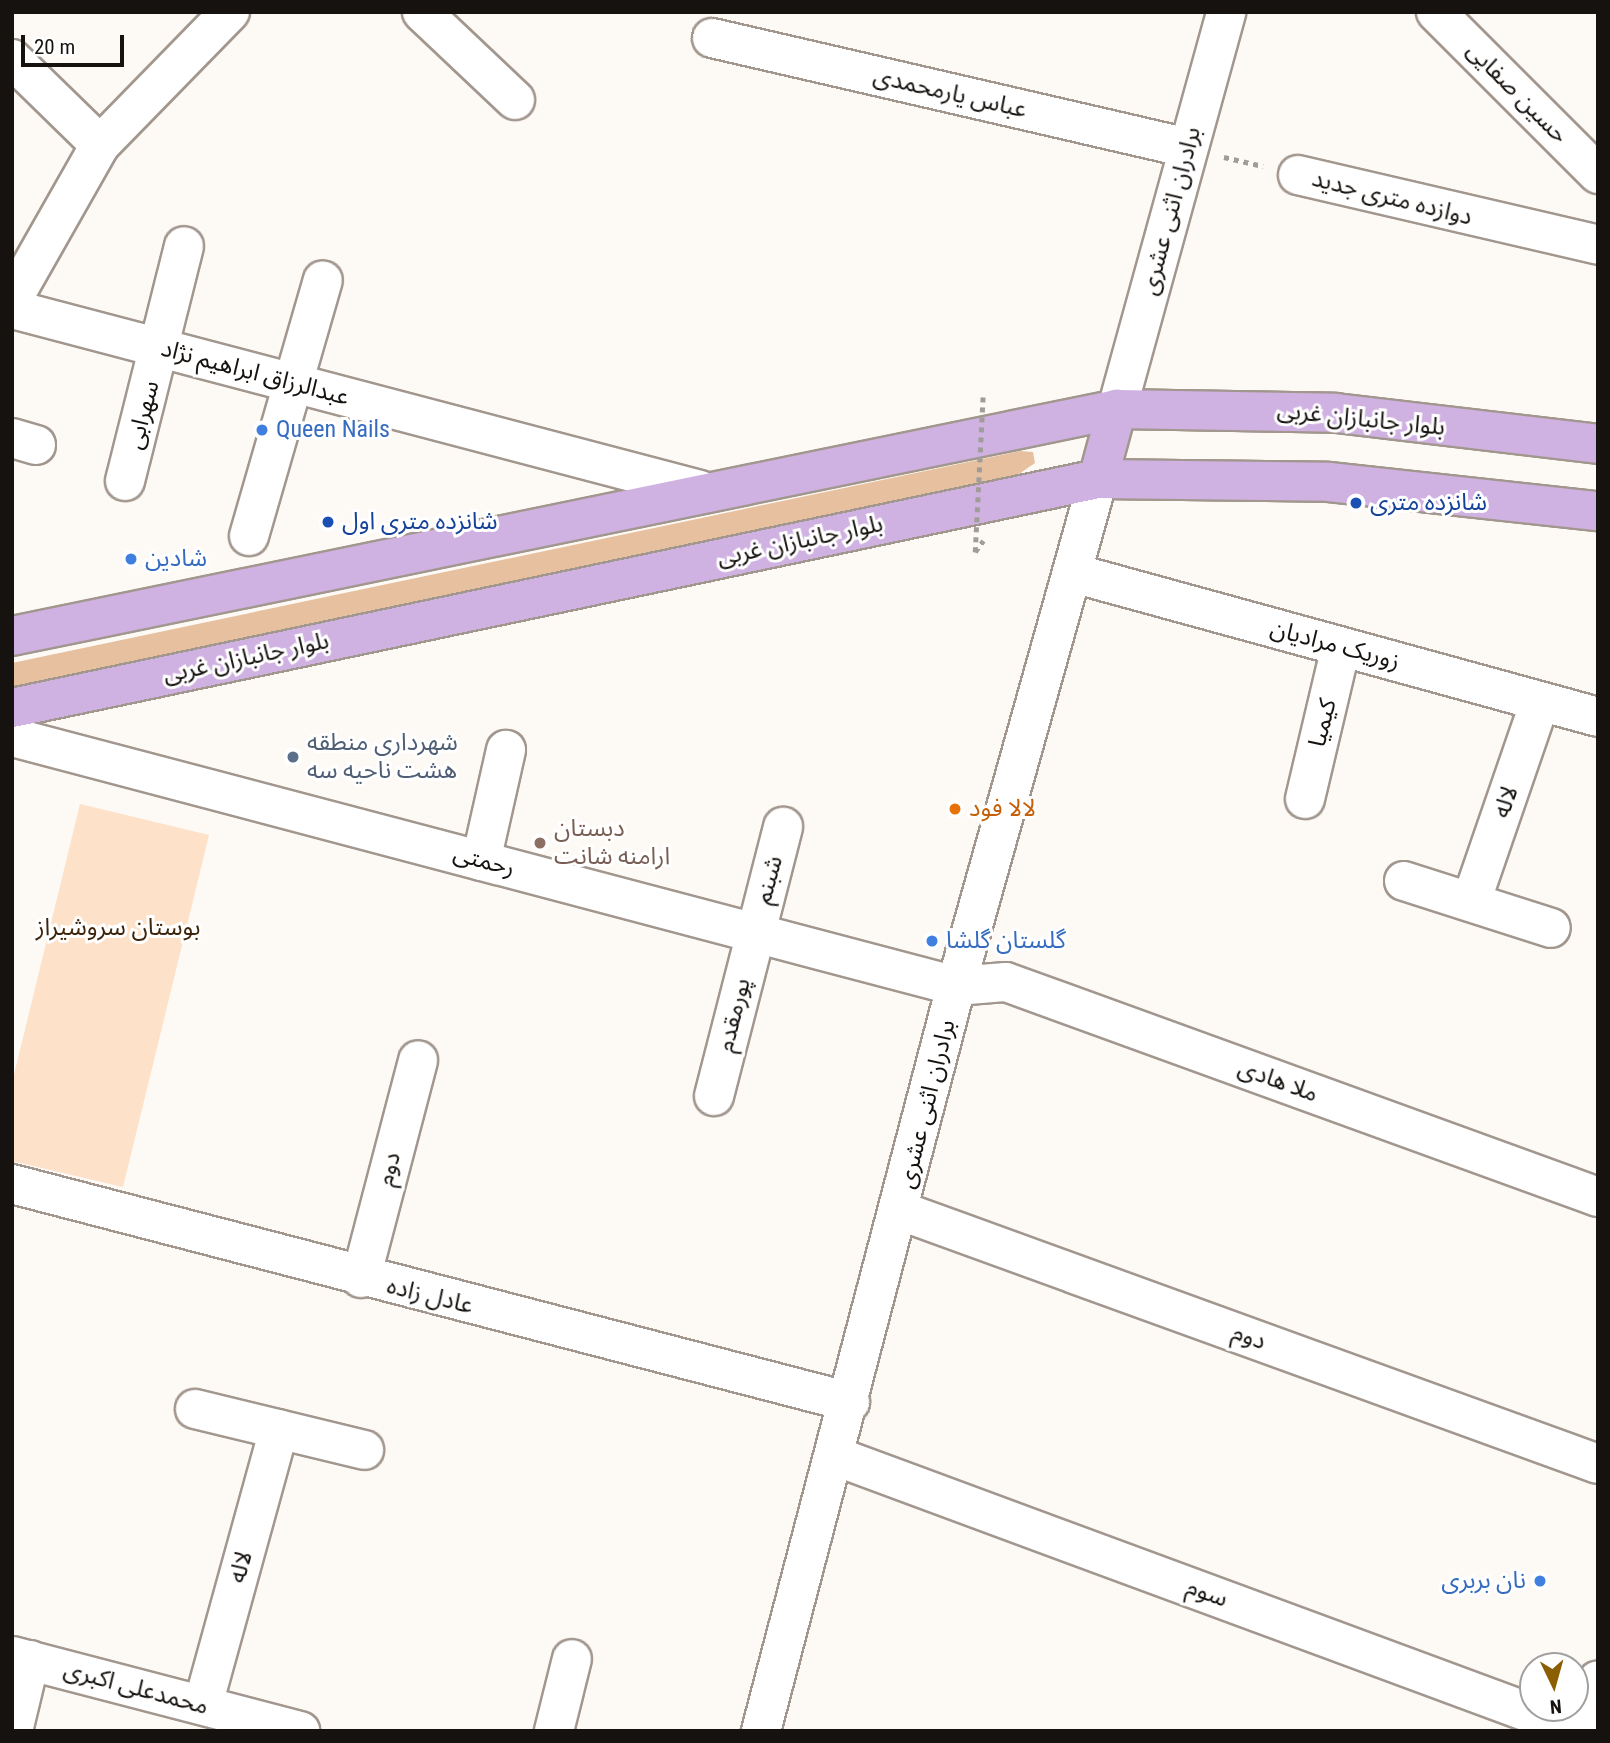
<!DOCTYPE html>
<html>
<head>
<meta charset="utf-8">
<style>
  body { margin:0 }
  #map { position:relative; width:1610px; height:1743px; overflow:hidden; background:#fdf9f5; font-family:"Roboto Condensed","Noto Sans Arabic",sans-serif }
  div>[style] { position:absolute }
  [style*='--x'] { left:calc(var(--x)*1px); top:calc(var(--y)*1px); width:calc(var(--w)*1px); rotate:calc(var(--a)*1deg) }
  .green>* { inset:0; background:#fde1c8 }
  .forest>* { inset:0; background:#e6c09f }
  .path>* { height:4.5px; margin-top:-2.25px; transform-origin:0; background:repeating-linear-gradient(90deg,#a09c99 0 5px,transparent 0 10px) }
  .roads { filter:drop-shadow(2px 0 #a2978e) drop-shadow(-2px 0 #a2978e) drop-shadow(0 2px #a2978e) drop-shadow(0 -2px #a2978e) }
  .minor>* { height:38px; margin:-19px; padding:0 19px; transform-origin:19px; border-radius:19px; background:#fff }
  .major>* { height:38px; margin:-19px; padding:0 19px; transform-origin:19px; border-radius:19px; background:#d0b2e2 }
  .path-bridge>* { height:4.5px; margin-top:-2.25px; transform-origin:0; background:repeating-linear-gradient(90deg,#a09c99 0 5px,transparent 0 10px) }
  .dots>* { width:19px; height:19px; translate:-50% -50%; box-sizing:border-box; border:4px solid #fff; border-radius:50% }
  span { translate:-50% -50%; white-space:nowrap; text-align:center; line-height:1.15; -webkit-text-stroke:6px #fff; paint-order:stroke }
  .street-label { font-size:24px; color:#16120f }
  .shop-label { font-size:24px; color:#366cbe }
  .left { translate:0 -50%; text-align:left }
  .right { translate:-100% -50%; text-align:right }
  .transit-label { font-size:24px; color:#164399 }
  .service-label { font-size:24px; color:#4e5e75 }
  .food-label { font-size:24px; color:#c56008 }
  .education-label { font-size:24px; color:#785e54 }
  .park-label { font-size:24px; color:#3e240a }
  .frame { position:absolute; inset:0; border:14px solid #16120f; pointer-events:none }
  .north { position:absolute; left:1519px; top:1652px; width:70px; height:70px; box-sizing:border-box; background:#fff; border:2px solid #a2a09f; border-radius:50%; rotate:175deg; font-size:19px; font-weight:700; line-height:28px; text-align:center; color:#16120f }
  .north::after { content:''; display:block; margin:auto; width:24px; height:32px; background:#8b5e02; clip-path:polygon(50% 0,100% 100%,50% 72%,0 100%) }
  .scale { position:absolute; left:21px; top:35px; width:103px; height:32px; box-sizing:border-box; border:4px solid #16120f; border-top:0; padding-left:9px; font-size:21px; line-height:24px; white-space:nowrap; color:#16120f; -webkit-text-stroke:5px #fff; paint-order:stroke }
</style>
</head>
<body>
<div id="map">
  <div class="green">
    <div style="clip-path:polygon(80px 804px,209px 835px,123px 1187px,12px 1161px,12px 1083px)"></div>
  </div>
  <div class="forest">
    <div style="clip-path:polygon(1020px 451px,1033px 452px,1035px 463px,1013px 478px,12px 687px,12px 663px)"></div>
  </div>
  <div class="path">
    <div style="--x:1224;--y:157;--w:40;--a:13"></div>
    <div style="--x:975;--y:552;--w:14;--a:-54"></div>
  </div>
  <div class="roads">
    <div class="minor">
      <div style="--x:422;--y:12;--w:128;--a:43.4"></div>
      <div style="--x:1436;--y:12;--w:229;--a:45"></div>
      <div style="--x:712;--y:38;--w:488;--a:13"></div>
      <div style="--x:12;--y:59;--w:123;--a:44.3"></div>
      <div style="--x:1298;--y:175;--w:308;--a:13.1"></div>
      <div style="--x:12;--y:300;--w:178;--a:-60.4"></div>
      <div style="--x:100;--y:145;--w:186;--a:-45.7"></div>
      <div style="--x:12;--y:309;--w:711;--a:14.74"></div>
      <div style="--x:1117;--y:409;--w:412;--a:-74.6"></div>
      <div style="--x:12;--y:438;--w:25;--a:16"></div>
      <div style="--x:125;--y:481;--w:242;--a:-75.9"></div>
      <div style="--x:249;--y:536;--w:266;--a:-73.9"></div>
      <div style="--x:1073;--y:573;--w:544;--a:15.34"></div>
      <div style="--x:12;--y:737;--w:976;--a:14.78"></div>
      <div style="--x:956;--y:986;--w:50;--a:-4.6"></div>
      <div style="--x:1006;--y:982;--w:630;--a:19.96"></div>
      <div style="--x:1305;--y:799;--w:156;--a:-76.7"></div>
      <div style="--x:481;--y:861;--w:114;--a:-77.3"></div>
      <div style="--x:1404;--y:881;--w:154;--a:17.7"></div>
      <div style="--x:1471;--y:902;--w:212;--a:-71"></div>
      <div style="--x:714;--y:1096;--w:278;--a:-75.6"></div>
      <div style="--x:12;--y:1184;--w:866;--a:14.58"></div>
      <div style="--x:901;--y:1211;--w:741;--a:19.95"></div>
      <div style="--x:361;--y:1278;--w:225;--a:-75.3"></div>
      <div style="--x:195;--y:1409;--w:174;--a:13.6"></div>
      <div style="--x:835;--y:1456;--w:793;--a:20.29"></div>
      <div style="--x:12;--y:1656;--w:298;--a:14.6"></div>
      <div style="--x:203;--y:1705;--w:286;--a:-74.6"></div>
      <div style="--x:13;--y:1731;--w:73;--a:-76.5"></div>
      <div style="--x:554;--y:1731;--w:74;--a:-76"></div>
      <div style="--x:761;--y:1731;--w:770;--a:-75.33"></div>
      <div style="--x:956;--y:986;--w:527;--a:-74.35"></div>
      <div style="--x:1582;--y:1731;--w:53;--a:-72.6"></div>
    </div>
    <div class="major">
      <div style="--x:1098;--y:479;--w:73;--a:-74.8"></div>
      <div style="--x:12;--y:636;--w:1128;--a:-11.61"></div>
      <div style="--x:1117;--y:409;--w:219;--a:1"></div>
      <div style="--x:1336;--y:413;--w:264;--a:6.7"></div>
      <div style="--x:12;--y:708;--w:1110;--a:-11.91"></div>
      <div style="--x:1098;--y:479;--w:231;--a:0.7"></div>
      <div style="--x:1329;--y:482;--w:271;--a:6.2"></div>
    </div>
  </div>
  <div class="path-bridge">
    <div style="--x:975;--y:552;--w:158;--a:-87.1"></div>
  </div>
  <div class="dots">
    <div style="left:262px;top:430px;background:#3f7fe0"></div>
    <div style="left:1356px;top:503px;background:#1a4fb4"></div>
    <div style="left:328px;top:522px;background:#1a4fb4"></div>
    <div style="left:131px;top:559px;background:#3f7fe0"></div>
    <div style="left:293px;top:757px;background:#5c6f8a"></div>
    <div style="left:955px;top:809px;background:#e8710a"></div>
    <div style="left:540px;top:843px;background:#8d6e63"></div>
    <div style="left:932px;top:941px;background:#3f7fe0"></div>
    <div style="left:1540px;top:1581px;background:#3f7fe0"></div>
  </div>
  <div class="street-label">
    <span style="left:950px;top:93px;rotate:13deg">عباس یارمحمدی</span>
    <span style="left:1517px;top:93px;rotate:45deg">حسین صفایی</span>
    <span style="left:1392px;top:198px;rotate:14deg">دوازده متری جدید</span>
    <span style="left:1171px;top:211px;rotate:-75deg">برادران اثنی عشری</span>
    <span style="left:255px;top:373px;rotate:15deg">عبدالرزاق ابراهیم نژاد</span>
    <span style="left:143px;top:415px;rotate:-75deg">سهرابی</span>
    <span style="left:1361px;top:419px;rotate:6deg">بلوار جانبازان غربی</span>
    <span style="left:800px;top:541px;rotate:-12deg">بلوار جانبازان غربی</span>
    <span style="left:1335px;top:645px;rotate:15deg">زوریک مرادیان</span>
    <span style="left:246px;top:658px;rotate:-12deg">بلوار جانبازان غربی</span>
    <span style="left:1323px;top:723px;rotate:-76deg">کیمیا</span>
    <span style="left:1506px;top:802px;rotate:-71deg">لاله</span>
    <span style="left:484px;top:861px;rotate:15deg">رحمتی</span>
    <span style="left:769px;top:880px;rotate:-75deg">شبنم</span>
    <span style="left:734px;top:1015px;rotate:-76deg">پورمقدم</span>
    <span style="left:1278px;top:1081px;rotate:20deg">ملا هادی</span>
    <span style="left:927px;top:1104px;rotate:-76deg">برادران اثنی عشری</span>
    <span style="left:389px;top:1169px;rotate:-75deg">دوم</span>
    <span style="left:430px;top:1296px;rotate:14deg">عادل زاده</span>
    <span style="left:1249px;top:1337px;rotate:20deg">دوم</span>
    <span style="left:241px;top:1567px;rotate:-75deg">لاله</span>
    <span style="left:1207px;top:1593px;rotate:20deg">سوم</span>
    <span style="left:136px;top:1688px;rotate:15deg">محمدعلی اکبری</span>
  </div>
  <div class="shop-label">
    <span class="left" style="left:276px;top:430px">Queen Nails</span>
    <span class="left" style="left:145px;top:559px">شادین</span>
    <span class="left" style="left:946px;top:941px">گلستان گلشا</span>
    <span class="right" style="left:1526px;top:1581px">نان بربرى</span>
  </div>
  <div class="transit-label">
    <span class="left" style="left:1370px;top:503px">شانزده متری</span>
    <span class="left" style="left:342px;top:522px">شانزده متری اول</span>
  </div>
  <div class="service-label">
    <span class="left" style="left:307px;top:757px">شهرداری منطقه<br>هشت ناحیه سه</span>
  </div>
  <div class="food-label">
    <span class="left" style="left:969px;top:809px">لالا فود</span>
  </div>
  <div class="education-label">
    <span class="left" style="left:554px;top:843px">دبستان<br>ارامنه شانت</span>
  </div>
  <div class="park-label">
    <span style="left:118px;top:928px">بوستان سروشیراز</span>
  </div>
  <div class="frame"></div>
  <div class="north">N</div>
  <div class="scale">20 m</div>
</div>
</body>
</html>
